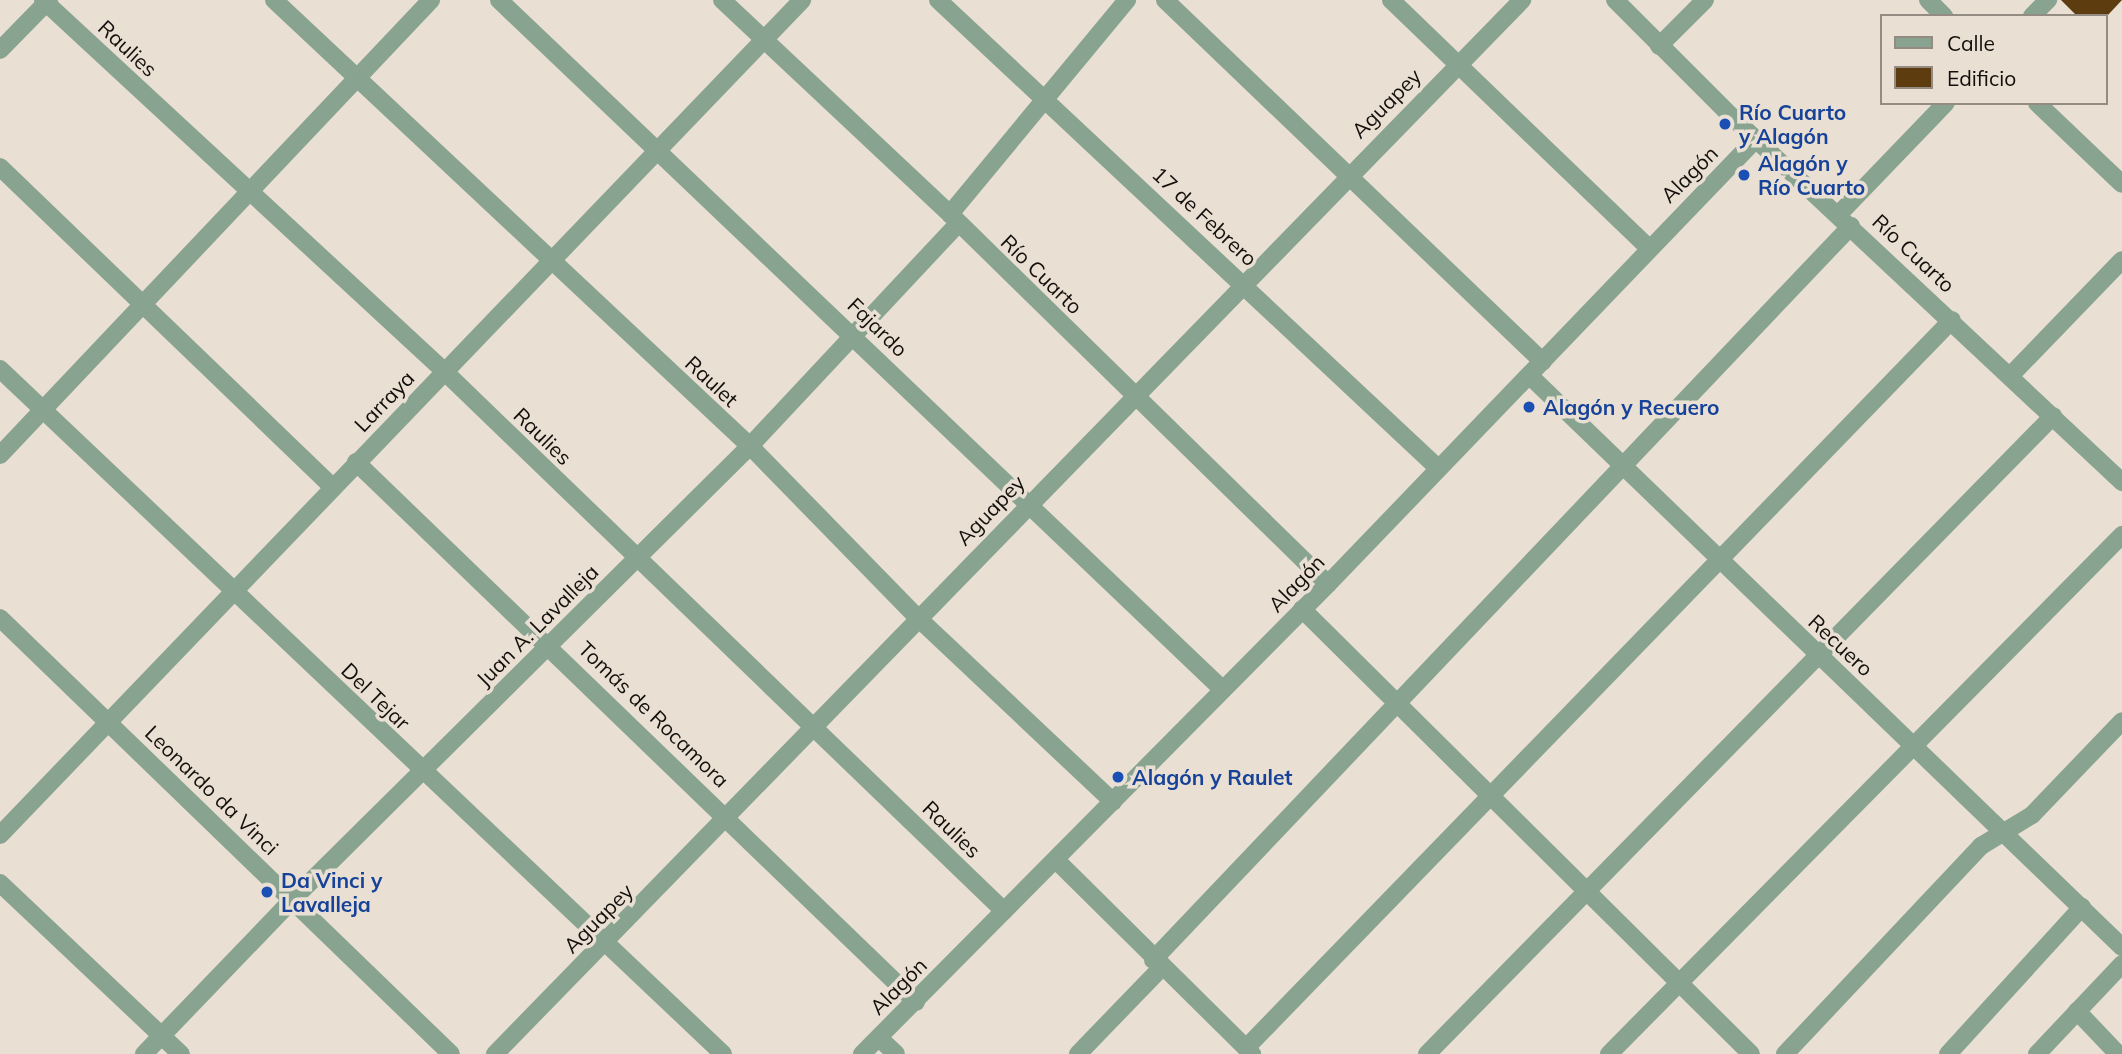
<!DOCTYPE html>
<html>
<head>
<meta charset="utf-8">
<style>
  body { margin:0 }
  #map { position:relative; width:2122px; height:1054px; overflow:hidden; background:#eadfd3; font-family:Mulish,sans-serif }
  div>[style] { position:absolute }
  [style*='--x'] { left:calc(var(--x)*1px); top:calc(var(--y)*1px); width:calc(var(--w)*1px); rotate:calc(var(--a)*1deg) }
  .building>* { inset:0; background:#5d3c0f }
  .minor>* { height:18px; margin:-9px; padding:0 9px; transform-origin:9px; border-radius:9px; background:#88a491 }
  .dots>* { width:19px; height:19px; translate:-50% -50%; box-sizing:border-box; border:4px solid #eadfd3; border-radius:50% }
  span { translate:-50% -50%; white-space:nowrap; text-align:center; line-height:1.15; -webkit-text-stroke:7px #eadfd3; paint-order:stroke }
  .street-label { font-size:21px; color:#13100c }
  .transit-label { font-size:21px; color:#164399; font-weight:700 }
  .left { translate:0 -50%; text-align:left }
  .legend { position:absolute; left:1880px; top:14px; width:228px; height:91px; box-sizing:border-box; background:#eadfd3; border:2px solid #948c83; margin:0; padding:9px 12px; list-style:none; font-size:21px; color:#13100c }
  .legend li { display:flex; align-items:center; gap:14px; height:35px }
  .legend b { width:35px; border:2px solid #948c83 }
</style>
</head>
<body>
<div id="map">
  <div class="building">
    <div style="clip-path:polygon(2061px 0,2122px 0,2107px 16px,2077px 16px)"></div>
  </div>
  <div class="minor">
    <div style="--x:43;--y:0;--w:546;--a:42.77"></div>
    <div style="--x:444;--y:371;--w:778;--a:43.96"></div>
    <div style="--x:274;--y:0;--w:652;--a:43.14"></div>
    <div style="--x:750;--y:446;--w:240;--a:45.7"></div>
    <div style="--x:918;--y:618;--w:268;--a:43.3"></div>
    <div style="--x:499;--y:0;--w:1000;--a:43.62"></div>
    <div style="--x:722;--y:0;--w:313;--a:43.2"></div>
    <div style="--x:950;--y:214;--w:529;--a:44.39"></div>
    <div style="--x:938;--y:0;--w:685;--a:43.11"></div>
    <div style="--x:1165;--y:0;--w:523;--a:43.76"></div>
    <div style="--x:1391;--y:0;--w:356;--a:43.9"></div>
    <div style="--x:1615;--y:0;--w:164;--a:45"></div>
    <div style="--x:1731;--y:116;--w:536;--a:43.11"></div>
    <div style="--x:1928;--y:0;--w:23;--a:45"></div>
    <div style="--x:2032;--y:16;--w:23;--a:-45"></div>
    <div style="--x:1659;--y:46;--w:65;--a:-45"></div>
    <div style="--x:0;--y:50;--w:70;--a:-45.6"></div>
    <div style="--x:2037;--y:103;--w:117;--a:43.6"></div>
    <div style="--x:0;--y:167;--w:460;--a:43.9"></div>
    <div style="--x:950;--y:214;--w:278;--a:-50.4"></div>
    <div style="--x:1839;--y:214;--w:154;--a:-46.1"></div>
    <div style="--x:0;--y:369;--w:996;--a:43.45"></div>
    <div style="--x:1530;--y:376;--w:822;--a:43.97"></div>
    <div style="--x:2010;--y:376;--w:161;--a:-46"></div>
    <div style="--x:0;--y:455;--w:627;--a:-46.55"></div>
    <div style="--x:356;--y:462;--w:778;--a:43.96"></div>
    <div style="--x:1302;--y:609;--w:632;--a:44.74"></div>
    <div style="--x:0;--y:618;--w:627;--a:44.03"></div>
    <div style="--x:0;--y:835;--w:1158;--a:-46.15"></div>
    <div style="--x:1056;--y:860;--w:276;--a:44.7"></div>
    <div style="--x:0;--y:883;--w:249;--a:43.4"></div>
    <div style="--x:1153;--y:960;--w:1013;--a:-46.44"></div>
    <div style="--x:2077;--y:1011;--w:59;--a:46.4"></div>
    <div style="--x:879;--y:1038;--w:23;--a:43"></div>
    <div style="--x:1246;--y:1048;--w:1014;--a:-45.88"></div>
    <div style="--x:144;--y:1054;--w:215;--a:-46.1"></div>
    <div style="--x:293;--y:899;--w:643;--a:-44.75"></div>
    <div style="--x:750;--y:446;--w:304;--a:-46.9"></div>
    <div style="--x:495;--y:1054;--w:1472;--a:-45.74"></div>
    <div style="--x:862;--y:1054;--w:662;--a:-45.24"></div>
    <div style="--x:1328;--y:584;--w:617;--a:-46.12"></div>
    <div style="--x:1078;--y:1054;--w:120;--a:-46"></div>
    <div style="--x:1427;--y:1054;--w:894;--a:-45.54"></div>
    <div style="--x:1609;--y:1054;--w:730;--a:-45.33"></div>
    <div style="--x:1785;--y:1054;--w:286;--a:-46.7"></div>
    <div style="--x:1981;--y:846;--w:60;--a:-31.3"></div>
    <div style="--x:2032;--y:815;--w:130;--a:-46.2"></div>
    <div style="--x:1948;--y:1054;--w:199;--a:-47.6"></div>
    <div style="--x:2037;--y:1054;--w:124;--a:-46.6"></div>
  </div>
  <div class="dots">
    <div style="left:1725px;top:124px;background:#1a4fb4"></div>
    <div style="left:1744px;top:175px;background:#1a4fb4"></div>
    <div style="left:1529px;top:407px;background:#1a4fb4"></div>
    <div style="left:1118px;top:777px;background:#1a4fb4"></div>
    <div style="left:267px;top:892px;background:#1a4fb4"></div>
  </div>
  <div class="street-label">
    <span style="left:128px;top:48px;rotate:43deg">Raulies</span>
    <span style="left:1386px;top:103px;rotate:-45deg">Aguapey</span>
    <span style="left:1689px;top:174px;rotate:-45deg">Alagón</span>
    <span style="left:1205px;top:216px;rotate:43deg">17 de Febrero</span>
    <span style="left:1914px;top:253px;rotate:43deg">Río Cuarto</span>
    <span style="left:1042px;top:274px;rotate:44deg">Río Cuarto</span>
    <span style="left:878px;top:327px;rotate:44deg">Fajardo</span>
    <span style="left:712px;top:381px;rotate:43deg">Raulet</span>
    <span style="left:384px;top:401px;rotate:-46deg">Larraya</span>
    <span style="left:543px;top:436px;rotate:44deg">Raulies</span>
    <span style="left:990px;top:510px;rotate:-46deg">Aguapey</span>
    <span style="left:1296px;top:583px;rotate:-46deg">Alagón</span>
    <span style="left:537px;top:625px;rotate:-45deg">Juan A. Lavalleja</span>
    <span style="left:1841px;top:645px;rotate:43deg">Recuero</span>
    <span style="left:376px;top:696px;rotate:44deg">Del Tejar</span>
    <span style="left:654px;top:714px;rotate:44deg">Tomás de Rocamora</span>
    <span style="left:212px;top:790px;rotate:44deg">Leonardo da Vinci</span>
    <span style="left:952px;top:829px;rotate:44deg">Raulies</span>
    <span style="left:598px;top:918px;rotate:-45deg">Aguapey</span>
    <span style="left:898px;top:986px;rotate:-45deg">Alagón</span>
  </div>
  <div class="transit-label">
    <span class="left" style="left:1739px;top:124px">Río Cuarto<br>y Alagón</span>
    <span class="left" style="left:1758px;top:175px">Alagón y<br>Río Cuarto</span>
    <span class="left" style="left:1543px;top:407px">Alagón y Recuero</span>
    <span class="left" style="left:1132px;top:777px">Alagón y Raulet</span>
    <span class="left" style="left:281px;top:892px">Da Vinci y<br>Lavalleja</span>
  </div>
  <ul class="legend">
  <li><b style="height:9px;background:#88a491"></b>Calle</li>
  <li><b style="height:19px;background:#5d3c0f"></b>Edificio</li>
  </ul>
</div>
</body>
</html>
